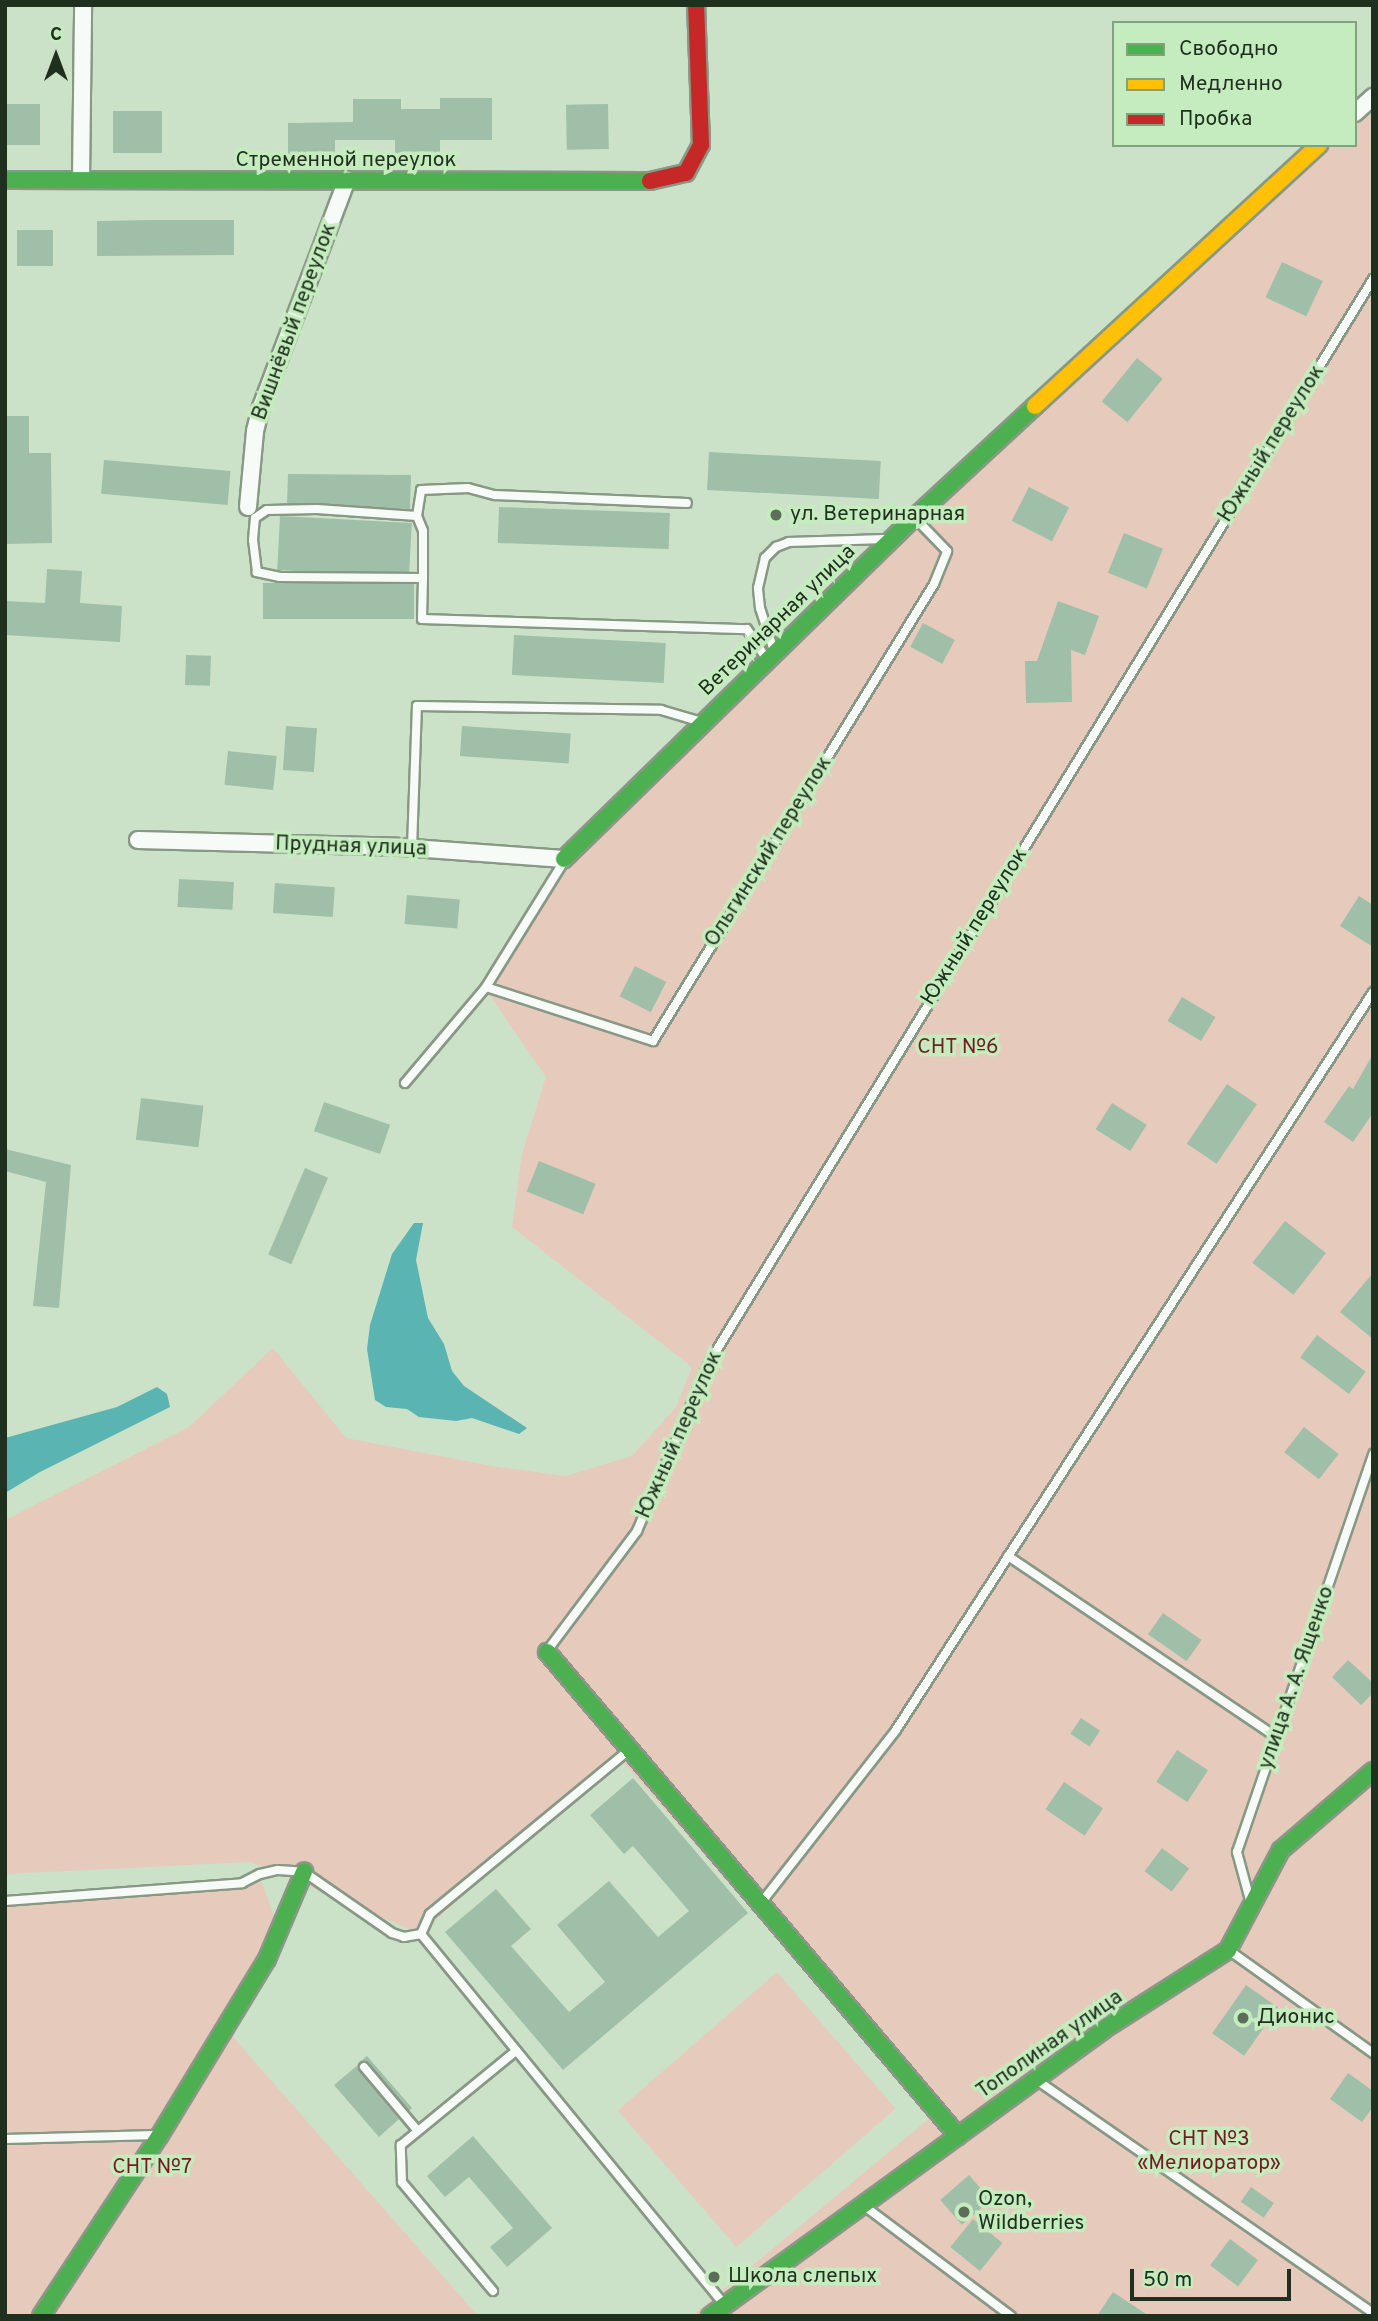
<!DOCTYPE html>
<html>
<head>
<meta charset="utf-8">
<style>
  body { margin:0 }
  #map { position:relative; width:1378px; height:2321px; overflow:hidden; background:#cce2c8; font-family:Overpass,sans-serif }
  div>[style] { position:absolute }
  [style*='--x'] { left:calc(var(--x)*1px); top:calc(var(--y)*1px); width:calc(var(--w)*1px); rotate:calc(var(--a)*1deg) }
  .green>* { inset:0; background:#e6cabc; transform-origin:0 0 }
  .water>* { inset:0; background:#59b4b2 }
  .building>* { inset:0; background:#9fbfa9; transform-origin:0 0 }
  .roads { filter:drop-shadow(2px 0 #889885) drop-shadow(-2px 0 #889885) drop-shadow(0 2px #889885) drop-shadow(0 -2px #889885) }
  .lane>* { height:8px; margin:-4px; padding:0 4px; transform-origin:4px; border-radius:4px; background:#f7fbf7 }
  .street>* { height:16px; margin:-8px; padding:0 8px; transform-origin:8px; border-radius:8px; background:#f7fbf7 }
  .fast>* { height:16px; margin:-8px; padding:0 8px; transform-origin:8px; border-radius:8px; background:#4caf50 }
  .slow>* { height:16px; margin:-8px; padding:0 8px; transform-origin:8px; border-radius:8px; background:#ffc107 }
  .jam>* { height:16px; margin:-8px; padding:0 8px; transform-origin:8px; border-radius:8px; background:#c62828 }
  .dots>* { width:19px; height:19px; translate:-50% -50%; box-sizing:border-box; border:4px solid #c4ecbe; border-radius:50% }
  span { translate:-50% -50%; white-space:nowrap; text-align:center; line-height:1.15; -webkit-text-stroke:7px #c4ecbe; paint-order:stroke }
  .street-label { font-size:21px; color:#20301e }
  .poi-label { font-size:21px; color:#20301e }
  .left { translate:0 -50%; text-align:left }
  .park-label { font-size:21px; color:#761a21 }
  .frame { position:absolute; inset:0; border:7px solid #20301e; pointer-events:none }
  .legend { position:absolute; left:1112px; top:21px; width:245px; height:126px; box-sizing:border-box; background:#c4ecbe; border:2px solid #82a17e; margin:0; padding:9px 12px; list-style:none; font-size:21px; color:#20301e }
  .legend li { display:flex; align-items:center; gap:14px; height:35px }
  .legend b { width:35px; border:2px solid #82a17e }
  .north { position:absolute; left:21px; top:21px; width:70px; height:70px; -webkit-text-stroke:5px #c4ecbe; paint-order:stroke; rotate:0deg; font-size:19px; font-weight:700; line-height:28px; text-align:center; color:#20301e }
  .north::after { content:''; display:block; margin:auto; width:24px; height:32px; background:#20301e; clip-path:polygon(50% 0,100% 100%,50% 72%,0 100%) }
  .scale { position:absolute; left:1130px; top:2269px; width:161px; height:32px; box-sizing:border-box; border:4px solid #20301e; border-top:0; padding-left:9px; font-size:21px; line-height:24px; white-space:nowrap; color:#20301e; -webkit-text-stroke:5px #c4ecbe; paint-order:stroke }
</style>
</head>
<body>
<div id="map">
  <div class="green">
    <div style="clip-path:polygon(1373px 112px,1373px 2316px,692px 2316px,932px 2116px,615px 1753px,421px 1934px,251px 1862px,5px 1874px,5px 1520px,189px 1427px,273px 1348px,346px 1438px,492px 1466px,566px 1476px,632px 1456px,676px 1407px,692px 1367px,512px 1227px,522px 1154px,546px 1077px,489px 994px,562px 854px,962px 465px,1334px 145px,1355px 145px,1355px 127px)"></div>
    <div style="clip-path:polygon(262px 1882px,280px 1933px,233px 2037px,478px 2316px,5px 2316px,5px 1897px)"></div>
    <div style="left:777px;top:1972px;width:181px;height:211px;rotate:49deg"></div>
  </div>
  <div class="water">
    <div style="clip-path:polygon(414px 1223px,423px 1223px,416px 1260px,428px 1318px,444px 1344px,452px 1371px,464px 1386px,527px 1428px,519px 1434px,472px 1418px,456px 1421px,419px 1417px,407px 1409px,386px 1407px,375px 1400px,367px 1349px,370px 1325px,392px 1254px)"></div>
    <div style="clip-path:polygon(157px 1387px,167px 1394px,170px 1407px,40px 1472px,5px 1493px,5px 1438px,117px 1407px)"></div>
  </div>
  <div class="building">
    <div style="clip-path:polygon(440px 98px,492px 98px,492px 140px,440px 140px,440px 153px,395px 153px,395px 140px,335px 140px,335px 155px,288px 155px,288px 123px,353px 122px,353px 99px,401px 99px,401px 109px,440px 109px)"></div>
    <div style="left:5px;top:104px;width:35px;height:41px"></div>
    <div style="left:608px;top:104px;width:45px;height:42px;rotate:89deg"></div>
    <div style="left:113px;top:111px;width:49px;height:42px"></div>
    <div style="clip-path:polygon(151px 220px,234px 220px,234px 255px,97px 256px,97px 221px)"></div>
    <div style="left:17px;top:230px;width:36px;height:36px"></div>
    <div style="left:1282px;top:262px;width:45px;height:39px;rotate:25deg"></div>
    <div style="left:1137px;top:358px;width:33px;height:56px;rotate:39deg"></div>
    <div style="clip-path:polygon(5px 416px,29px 416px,29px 453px,51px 453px,52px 543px,5px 544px)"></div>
    <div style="left:709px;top:452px;width:172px;height:38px;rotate:3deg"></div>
    <div style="left:104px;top:460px;width:127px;height:34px;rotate:5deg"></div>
    <div style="clip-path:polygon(288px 474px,411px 475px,410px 509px,287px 503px)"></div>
    <div style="left:1029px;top:487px;width:45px;height:38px;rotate:27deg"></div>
    <div style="left:499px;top:507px;width:171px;height:36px;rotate:2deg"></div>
    <div style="left:280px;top:516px;width:132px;height:54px;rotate:3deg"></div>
    <div style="left:1124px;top:533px;width:42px;height:43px;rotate:22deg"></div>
    <div style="clip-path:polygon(47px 569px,82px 571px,80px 603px,122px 606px,120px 642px,5px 635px,5px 601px,45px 603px)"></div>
    <div style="left:263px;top:583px;width:151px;height:36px"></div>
    <div style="clip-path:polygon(1058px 601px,1099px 616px,1085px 655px,1071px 650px,1072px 702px,1026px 703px,1025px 661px,1037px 661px)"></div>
    <div style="left:923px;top:623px;width:36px;height:27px;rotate:28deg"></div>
    <div style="left:514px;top:635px;width:152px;height:40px;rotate:3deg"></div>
    <div style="left:186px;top:655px;width:25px;height:30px;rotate:2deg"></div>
    <div style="left:286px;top:726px;width:31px;height:44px;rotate:4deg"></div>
    <div style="left:462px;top:726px;width:109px;height:30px;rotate:4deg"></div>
    <div style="left:228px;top:751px;width:49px;height:34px;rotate:6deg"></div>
    <div style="left:179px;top:879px;width:55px;height:28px;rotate:3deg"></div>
    <div style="left:275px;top:883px;width:60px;height:30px;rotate:4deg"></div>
    <div style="left:407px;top:895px;width:53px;height:29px;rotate:5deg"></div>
    <div style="clip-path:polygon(1359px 896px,1373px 905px,1373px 947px,1340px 926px)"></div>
    <div style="left:635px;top:966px;width:35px;height:34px;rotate:27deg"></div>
    <div style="left:1182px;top:997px;width:39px;height:28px;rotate:31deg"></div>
    <div style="clip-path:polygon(1373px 1054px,1373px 1113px,1353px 1142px,1324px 1122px,1349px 1086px,1353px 1089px)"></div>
    <div style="left:1227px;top:1084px;width:36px;height:72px;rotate:34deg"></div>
    <div style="left:141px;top:1098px;width:63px;height:42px;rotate:7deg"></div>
    <div style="left:324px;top:1102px;width:70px;height:31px;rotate:19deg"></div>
    <div style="left:1112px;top:1103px;width:41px;height:31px;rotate:32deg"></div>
    <div style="clip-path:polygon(5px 1149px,71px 1165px,59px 1308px,33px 1306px,46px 1182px,5px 1171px)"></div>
    <div style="left:539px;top:1161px;width:61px;height:33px;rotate:22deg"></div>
    <div style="left:305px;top:1168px;width:25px;height:94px;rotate:23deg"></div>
    <div style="left:1285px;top:1221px;width:52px;height:53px;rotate:38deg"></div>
    <div style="clip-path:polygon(1373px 1273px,1373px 1339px,1340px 1312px)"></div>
    <div style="left:1317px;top:1335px;width:61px;height:28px;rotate:37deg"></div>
    <div style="left:1304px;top:1427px;width:44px;height:32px;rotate:38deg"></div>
    <div style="left:1163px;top:1613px;width:47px;height:26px;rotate:35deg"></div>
    <div style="clip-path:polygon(1348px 1660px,1373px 1683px,1373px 1693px,1361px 1705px,1332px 1677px)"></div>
    <div style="left:1081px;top:1718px;width:23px;height:19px;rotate:34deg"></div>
    <div style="left:1177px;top:1750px;width:37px;height:38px;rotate:33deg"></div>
    <div style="clip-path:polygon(633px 1778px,748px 1913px,563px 2070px,445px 1932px,496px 1889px,531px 1929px,511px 1946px,569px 2012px,605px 1982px,557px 1925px,609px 1881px,658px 1937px,689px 1911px,633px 1846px,624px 1854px,590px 1815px)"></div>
    <div style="left:1064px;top:1782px;width:47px;height:33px;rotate:34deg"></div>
    <div style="left:1162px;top:1848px;width:34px;height:29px;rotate:37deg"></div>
    <div style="left:1246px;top:1985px;width:39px;height:59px;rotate:35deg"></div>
    <div style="clip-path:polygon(367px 2056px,412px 2108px,409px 2111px,369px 2063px,361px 2061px)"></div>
    <div style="clip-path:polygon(359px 2064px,359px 2071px,399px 2119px,379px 2137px,334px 2085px)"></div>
    <div style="clip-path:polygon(1348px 2073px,1373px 2091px,1373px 2107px,1362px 2122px,1330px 2099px)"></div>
    <div style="clip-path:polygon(473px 2136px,552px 2228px,507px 2267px,490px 2247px,513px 2228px,469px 2177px,445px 2197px,427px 2176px)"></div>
    <div style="left:969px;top:2175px;width:33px;height:38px;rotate:49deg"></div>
    <div style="left:1251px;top:2187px;width:28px;height:18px;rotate:35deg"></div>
    <div style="left:973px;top:2219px;width:38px;height:36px;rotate:39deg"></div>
    <div style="left:1230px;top:2239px;width:35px;height:33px;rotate:37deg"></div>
    <div style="clip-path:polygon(1113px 2292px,1149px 2316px,1097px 2316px)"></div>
  </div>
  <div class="roads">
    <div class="lane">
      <div style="--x:417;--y:516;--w:26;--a:-81"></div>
      <div style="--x:421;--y:490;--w:47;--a:-2.4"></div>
      <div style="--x:468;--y:488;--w:28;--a:15"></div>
      <div style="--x:495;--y:495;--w:192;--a:2.4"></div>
      <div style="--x:423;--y:578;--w:143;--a:-179.6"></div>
      <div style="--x:280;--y:577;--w:24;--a:-168"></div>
      <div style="--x:257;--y:572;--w:32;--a:-97"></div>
      <div style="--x:253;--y:540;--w:22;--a:-85"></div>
      <div style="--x:255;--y:518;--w:14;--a:-34"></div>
      <div style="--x:267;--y:510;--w:50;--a:-1.1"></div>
      <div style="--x:317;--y:509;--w:100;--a:4"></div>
      <div style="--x:417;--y:516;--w:16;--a:68"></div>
      <div style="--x:423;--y:531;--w:47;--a:90"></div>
      <div style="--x:423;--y:578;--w:41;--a:91.4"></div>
      <div style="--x:422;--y:619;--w:325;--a:1.8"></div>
      <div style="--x:747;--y:629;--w:35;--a:57"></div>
      <div style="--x:774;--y:651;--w:45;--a:-108"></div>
      <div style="--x:760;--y:608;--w:20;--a:-96"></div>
      <div style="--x:758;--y:588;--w:31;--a:-77"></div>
      <div style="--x:765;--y:558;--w:16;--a:-45"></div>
      <div style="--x:776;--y:547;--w:14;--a:-21"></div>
      <div style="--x:789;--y:542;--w:96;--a:-1.8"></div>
      <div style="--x:412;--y:848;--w:142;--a:-88"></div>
      <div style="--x:417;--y:706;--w:244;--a:0.9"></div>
      <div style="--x:661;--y:710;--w:43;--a:16.3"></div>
      <div style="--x:486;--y:987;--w:176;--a:17.9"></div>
      <div style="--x:653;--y:1041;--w:536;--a:-58.41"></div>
      <div style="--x:934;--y:584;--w:35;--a:-68"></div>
      <div style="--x:947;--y:551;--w:43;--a:-134.1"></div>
      <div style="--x:405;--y:1083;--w:126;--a:-49.8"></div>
      <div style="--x:486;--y:987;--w:148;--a:-58.2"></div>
      <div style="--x:1008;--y:1556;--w:323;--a:34"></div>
      <div style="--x:547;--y:1651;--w:150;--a:-53.1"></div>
      <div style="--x:637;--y:1531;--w:185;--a:-66.8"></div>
      <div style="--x:710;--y:1361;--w:1269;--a:-58.5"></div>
      <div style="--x:629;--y:1750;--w:258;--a:140.5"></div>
      <div style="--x:430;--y:1914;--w:22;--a:114"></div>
      <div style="--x:421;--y:1934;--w:477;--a:50.7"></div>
      <div style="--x:1250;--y:1900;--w:50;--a:-105.2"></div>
      <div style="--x:1237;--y:1852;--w:421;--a:-71.1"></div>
      <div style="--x:5;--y:1901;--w:238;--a:-4.3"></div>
      <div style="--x:242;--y:1883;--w:20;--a:-27"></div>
      <div style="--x:260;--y:1874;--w:18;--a:-13"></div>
      <div style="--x:278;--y:1870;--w:26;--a:4"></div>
      <div style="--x:304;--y:1872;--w:107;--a:34.7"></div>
      <div style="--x:392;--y:1933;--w:13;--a:18"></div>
      <div style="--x:404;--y:1937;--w:17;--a:-10"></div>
      <div style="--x:761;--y:1903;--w:219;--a:-52"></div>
      <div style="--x:896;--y:1730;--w:879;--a:-57.12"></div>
      <div style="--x:1230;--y:1951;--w:176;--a:35.5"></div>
      <div style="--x:364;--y:2067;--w:82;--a:49.9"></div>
      <div style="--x:1038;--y:2081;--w:407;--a:34.7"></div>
      <div style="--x:5;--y:2139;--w:151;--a:-1.5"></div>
      <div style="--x:867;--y:2208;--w:180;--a:36.9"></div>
      <div style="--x:493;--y:2291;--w:142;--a:-129.9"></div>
      <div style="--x:402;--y:2182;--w:37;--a:-92"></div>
      <div style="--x:401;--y:2145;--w:149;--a:-39.3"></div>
    </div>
    <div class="street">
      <div style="--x:1355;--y:113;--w:24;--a:-42"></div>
      <div style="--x:81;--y:179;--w:174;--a:-89.3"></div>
      <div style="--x:248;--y:507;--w:76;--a:-84.7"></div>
      <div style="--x:255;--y:431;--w:25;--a:-76"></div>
      <div style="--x:261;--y:407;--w:243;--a:-69.3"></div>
      <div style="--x:138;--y:840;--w:261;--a:1.5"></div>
      <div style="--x:399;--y:847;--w:165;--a:4.2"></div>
    </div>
    <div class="fast">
      <div style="--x:5;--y:180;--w:645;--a:0.09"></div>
      <div style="--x:564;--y:859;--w:490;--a:-44.3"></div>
      <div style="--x:915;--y:517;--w:163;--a:-42.8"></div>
      <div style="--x:547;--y:1652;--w:635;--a:49.66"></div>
      <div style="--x:41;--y:2316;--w:217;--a:-56.7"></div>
      <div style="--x:160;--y:2135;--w:206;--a:-58.7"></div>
      <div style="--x:267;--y:1959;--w:95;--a:-67"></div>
      <div style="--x:710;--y:2316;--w:486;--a:-36"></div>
      <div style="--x:1103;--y:2030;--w:148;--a:-32.6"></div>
      <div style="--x:1228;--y:1950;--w:113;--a:-62.1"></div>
      <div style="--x:1281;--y:1850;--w:121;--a:-40.7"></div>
    </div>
    <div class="slow">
      <div style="--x:1035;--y:406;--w:386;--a:-42.6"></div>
    </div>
    <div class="jam">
      <div style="--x:650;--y:181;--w:37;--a:-13"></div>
      <div style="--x:686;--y:173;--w:32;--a:-62"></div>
      <div style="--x:701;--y:145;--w:140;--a:-92"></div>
    </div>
  </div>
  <div class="dots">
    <div style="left:776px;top:515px;background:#5c6e5a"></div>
    <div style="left:1243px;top:2018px;background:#5c6e5a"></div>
    <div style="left:964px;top:2212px;background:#5c6e5a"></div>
    <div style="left:714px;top:2277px;background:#5c6e5a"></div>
  </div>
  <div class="street-label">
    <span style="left:346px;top:161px">Стременной переулок</span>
    <span style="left:295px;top:322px;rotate:-70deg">Вишнёвый переулок</span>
    <span style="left:1272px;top:444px;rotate:-58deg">Южный переулок</span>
    <span style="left:778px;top:621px;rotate:-44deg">Ветеринарная улица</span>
    <span style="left:351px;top:847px;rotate:2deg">Прудная улица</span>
    <span style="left:769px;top:852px;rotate:-58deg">Ольгинский переулок</span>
    <span style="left:975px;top:927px;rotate:-58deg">Южный переулок</span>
    <span style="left:680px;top:1435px;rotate:-66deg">Южный переулок</span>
    <span style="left:1297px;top:1678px;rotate:-71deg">улица А. А. Ященко</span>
    <span style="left:1050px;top:2045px;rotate:-35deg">Тополиная улица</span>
  </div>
  <div class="poi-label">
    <span class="left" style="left:790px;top:515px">ул. Ветеринарная</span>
    <span class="left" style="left:1257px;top:2018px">Дионис</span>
    <span class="left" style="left:978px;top:2212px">Ozon,<br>Wildberries</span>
    <span class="left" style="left:728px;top:2277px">Школа слепых</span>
  </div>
  <div class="park-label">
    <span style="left:958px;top:1048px">СНТ №6</span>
    <span style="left:1209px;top:2152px">СНТ №3<br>«Мелиоратор»</span>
    <span style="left:152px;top:2168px">СНТ №7</span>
  </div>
  <div class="frame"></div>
  <ul class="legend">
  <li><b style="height:9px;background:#4caf50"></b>Свободно</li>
  <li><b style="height:9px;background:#ffc107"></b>Медленно</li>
  <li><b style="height:9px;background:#c62828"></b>Пробка</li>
  </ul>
  <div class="north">С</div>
  <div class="scale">50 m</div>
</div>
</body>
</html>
